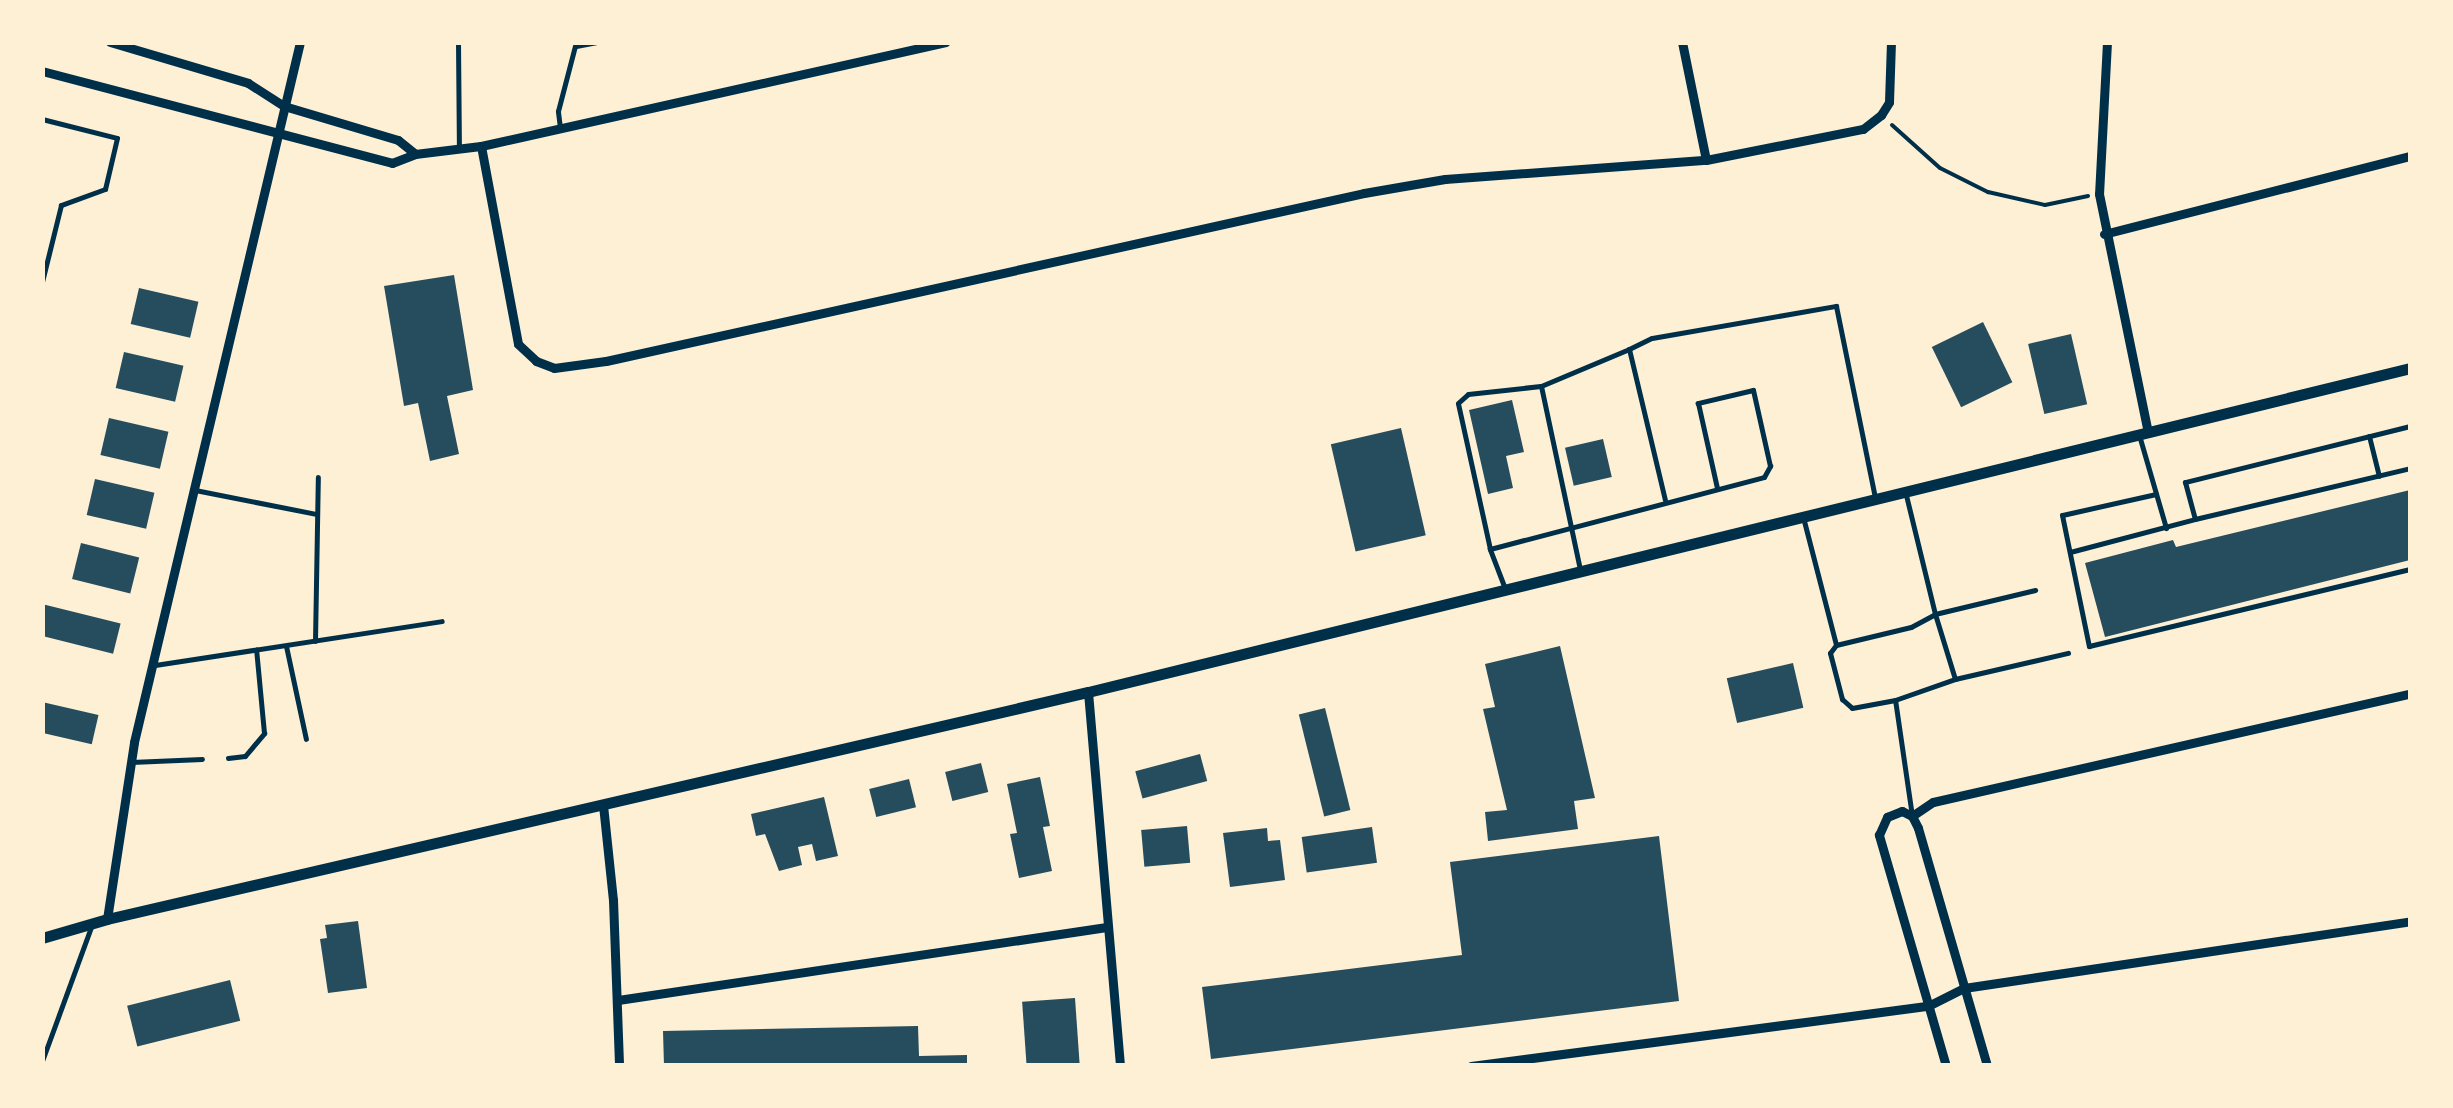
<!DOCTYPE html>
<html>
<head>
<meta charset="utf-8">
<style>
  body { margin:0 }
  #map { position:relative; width:2453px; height:1108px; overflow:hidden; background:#fdf0d5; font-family:Ubuntu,sans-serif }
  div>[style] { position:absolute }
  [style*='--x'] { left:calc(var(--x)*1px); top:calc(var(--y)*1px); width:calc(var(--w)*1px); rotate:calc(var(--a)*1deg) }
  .building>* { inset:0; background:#264d5e; transform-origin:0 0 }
  .path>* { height:4px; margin:-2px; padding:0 2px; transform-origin:2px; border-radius:2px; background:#003049 }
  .service>* { height:5px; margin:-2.5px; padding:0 2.5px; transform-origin:2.5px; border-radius:2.5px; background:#003049 }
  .minor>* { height:9px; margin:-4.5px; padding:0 4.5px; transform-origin:4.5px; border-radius:4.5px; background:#003049 }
  .tertiary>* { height:11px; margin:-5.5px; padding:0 5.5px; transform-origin:5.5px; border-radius:5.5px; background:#003049 }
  span { translate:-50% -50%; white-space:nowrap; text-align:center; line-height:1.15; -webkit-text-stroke:10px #fdf0d5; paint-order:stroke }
  .frame { position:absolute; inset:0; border:45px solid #fdf0d5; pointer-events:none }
</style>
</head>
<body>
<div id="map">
  <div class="building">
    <div style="clip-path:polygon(454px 275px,473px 390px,447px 396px,459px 454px,430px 461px,418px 403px,404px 406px,384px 286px)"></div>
    <div style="left:139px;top:288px;width:61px;height:37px;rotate:13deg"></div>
    <div style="left:1983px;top:322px;width:67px;height:57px;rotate:64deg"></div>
    <div style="left:2071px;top:334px;width:72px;height:44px;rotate:77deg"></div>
    <div style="left:124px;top:352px;width:61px;height:37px;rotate:13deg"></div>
    <div style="clip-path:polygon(1512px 400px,1524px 452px,1506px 456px,1513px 488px,1488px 494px,1469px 410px)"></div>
    <div style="left:109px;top:418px;width:61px;height:38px;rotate:13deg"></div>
    <div style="left:1401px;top:428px;width:110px;height:72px;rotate:77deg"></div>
    <div style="left:1603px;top:439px;width:39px;height:39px;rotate:77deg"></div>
    <div style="left:95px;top:479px;width:61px;height:37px;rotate:13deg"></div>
    <div style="clip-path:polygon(2410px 490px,2410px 560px,2105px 637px,2085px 563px,2173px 540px,2176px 547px)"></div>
    <div style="left:81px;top:543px;width:60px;height:37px;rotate:14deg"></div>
    <div style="left:42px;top:604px;width:81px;height:31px;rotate:14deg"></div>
    <div style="clip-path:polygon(1560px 646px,1595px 798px,1574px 801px,1578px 829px,1488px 841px,1485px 812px,1507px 810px,1483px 709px,1495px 707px,1485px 664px)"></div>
    <div style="left:1793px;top:663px;width:46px;height:68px;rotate:77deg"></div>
    <div style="left:42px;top:702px;width:58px;height:30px;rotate:13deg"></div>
    <div style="left:1325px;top:708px;width:105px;height:27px;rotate:76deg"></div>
    <div style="left:1200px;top:754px;width:28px;height:67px;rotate:75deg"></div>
    <div style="left:981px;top:763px;width:30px;height:37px;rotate:76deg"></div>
    <div style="clip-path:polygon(1040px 777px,1050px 826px,1043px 827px,1052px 871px,1019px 878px,1010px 834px,1017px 833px,1007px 784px)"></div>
    <div style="left:909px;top:779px;width:29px;height:41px;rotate:76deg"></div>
    <div style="clip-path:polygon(824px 797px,838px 856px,816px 861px,812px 844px,798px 847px,802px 865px,779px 871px,765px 834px,756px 836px,751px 814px)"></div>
    <div style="left:1187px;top:826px;width:37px;height:46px;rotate:85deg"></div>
    <div style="left:1372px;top:827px;width:36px;height:71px;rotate:82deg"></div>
    <div style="clip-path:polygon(1267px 828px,1268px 841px,1280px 840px,1285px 880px,1230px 887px,1223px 833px)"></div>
    <div style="clip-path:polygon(1659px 836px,1679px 1001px,1211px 1059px,1202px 987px,1462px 955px,1450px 862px)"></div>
    <div style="clip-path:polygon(358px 921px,367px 988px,328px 993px,320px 939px,327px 938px,325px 925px)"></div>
    <div style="left:230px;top:980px;width:42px;height:106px;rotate:76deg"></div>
    <div style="left:1075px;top:998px;width:68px;height:53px;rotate:86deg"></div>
    <div style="clip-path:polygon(918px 1026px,919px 1056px,967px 1055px,967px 1066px,664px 1066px,663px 1031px)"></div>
  </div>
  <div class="path">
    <div style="--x:1892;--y:125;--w:64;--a:41.9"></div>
    <div style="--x:1940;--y:168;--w:54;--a:26.6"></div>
    <div style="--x:1988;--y:192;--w:58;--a:12.8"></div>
    <div style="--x:2045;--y:205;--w:44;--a:-11.8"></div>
  </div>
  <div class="service">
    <div style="--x:458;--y:42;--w:107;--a:89.5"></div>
    <div style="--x:576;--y:46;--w:20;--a:-11"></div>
    <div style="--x:42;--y:119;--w:77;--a:14.2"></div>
    <div style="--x:117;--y:138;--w:52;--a:103.2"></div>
    <div style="--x:105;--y:189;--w:47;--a:160"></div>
    <div style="--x:61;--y:205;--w:79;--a:103.9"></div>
    <div style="--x:560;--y:128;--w:17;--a:-97"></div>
    <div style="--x:558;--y:111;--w:71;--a:-75.4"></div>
    <div style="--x:1629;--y:349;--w:25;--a:-26"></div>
    <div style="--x:1652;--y:338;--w:187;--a:-9.9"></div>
    <div style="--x:1836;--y:306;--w:195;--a:78.5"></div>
    <div style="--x:1541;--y:386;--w:95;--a:-22.8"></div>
    <div style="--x:1629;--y:349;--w:155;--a:76.6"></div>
    <div style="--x:2410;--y:426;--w:232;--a:166"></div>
    <div style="--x:2185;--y:482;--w:38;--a:75"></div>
    <div style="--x:2195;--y:519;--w:221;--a:-13.3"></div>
    <div style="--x:2139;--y:435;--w:97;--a:73.8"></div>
    <div style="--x:2369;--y:436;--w:41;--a:76"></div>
    <div style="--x:195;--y:490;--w:123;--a:11.2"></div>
    <div style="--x:2156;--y:494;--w:96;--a:167.4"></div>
    <div style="--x:2062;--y:515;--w:134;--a:78.4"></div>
    <div style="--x:2089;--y:646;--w:330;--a:-13.5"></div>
    <div style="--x:1803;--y:517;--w:132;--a:75.5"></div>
    <div style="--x:1836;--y:645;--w:77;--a:-13.5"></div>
    <div style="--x:1911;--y:627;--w:27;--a:-28"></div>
    <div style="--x:1935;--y:614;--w:122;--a:-103.7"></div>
    <div style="--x:1490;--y:549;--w:283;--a:-14.7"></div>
    <div style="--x:1764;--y:477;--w:13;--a:-61"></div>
    <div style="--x:1770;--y:466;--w:78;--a:-102.6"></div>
    <div style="--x:1753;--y:390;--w:57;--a:166.7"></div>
    <div style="--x:1698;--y:403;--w:87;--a:77.4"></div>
    <div style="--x:2070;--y:552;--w:129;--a:-14.8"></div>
    <div style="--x:1504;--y:586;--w:40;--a:-111"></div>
    <div style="--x:1490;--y:549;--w:149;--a:-102.4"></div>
    <div style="--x:1458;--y:403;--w:13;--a:-42"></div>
    <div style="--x:1468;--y:394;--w:73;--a:-6.3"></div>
    <div style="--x:1541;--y:386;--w:187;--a:78"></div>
    <div style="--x:315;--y:641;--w:164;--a:-89"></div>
    <div style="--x:1836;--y:645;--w:10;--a:127"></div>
    <div style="--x:1830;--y:653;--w:48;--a:75.4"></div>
    <div style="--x:1842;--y:699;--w:13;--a:42"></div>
    <div style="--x:1852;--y:708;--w:44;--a:-10.5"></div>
    <div style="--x:286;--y:646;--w:95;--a:77.9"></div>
    <div style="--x:155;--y:665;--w:290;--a:-8.7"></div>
    <div style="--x:1955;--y:679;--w:116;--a:-13"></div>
    <div style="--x:228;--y:758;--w:17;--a:-7"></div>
    <div style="--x:245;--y:756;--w:30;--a:-50"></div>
    <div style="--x:264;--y:733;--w:84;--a:-95.4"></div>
    <div style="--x:131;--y:762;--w:71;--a:-2.4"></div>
    <div style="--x:1912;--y:816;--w:117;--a:-98.3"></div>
    <div style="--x:1895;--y:700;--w:64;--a:-19.3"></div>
    <div style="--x:1955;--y:679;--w:68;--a:-107.1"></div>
    <div style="--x:1935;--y:614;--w:103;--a:-13.5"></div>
    <div style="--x:42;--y:1061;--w:143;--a:-69.9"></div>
  </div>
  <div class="minor">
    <div style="--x:110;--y:42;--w:144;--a:16.5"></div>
    <div style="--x:248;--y:83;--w:43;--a:32.6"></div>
    <div style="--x:284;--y:106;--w:119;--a:16.6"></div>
    <div style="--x:398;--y:140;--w:22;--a:39"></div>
    <div style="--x:1682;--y:42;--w:120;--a:78.5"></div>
    <div style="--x:2107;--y:42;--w:152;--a:93"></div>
    <div style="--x:2099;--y:194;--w:244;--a:78.4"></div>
    <div style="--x:42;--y:71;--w:362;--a:14.7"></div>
    <div style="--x:392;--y:163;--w:25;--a:-21"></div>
    <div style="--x:415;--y:154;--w:66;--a:-6.9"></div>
    <div style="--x:481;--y:146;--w:476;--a:-12.6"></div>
    <div style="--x:481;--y:146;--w:201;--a:79.4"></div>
    <div style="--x:518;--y:344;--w:25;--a:43"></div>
    <div style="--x:536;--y:361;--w:19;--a:21"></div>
    <div style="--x:554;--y:368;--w:52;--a:-7.7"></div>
    <div style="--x:606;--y:361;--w:776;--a:-12.5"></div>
    <div style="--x:1364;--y:193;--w:82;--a:-9.8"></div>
    <div style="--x:1445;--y:179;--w:262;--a:-4.2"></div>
    <div style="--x:1706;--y:160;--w:160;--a:-11.2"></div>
    <div style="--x:1863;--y:129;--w:23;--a:-38"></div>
    <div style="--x:1881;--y:115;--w:15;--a:-58"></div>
    <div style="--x:1889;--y:102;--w:60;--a:-88.1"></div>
    <div style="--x:2104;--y:234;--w:316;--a:-14.3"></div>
    <div style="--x:1088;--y:692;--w:375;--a:85.1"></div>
    <div style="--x:603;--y:805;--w:96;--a:84"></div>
    <div style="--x:613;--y:900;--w:166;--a:87.9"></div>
    <div style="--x:1912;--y:816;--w:25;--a:-34"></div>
    <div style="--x:1933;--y:802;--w:489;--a:-12.8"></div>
    <div style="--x:107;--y:919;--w:179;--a:-81.3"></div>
    <div style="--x:134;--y:742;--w:719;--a:-76.66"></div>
    <div style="--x:618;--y:1000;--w:494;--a:-8.5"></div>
    <div style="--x:1471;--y:1066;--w:461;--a:-7.5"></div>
    <div style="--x:1928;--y:1006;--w:40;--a:-26.6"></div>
    <div style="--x:1964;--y:988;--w:451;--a:-8.5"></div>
    <div style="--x:1946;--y:1066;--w:241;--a:-106.2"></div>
    <div style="--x:1879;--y:835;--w:20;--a:-66"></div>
    <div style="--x:1887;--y:817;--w:16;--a:-22"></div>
    <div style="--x:1902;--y:811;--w:11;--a:27"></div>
    <div style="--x:1912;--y:816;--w:13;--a:63"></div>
    <div style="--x:1918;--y:828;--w:248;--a:73.8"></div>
  </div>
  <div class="tertiary">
    <div style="--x:42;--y:938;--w:68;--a:-16.3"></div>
    <div style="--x:107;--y:919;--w:1007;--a:-13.03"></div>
    <div style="--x:1088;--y:692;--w:1361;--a:-13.77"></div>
  </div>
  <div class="frame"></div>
</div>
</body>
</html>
